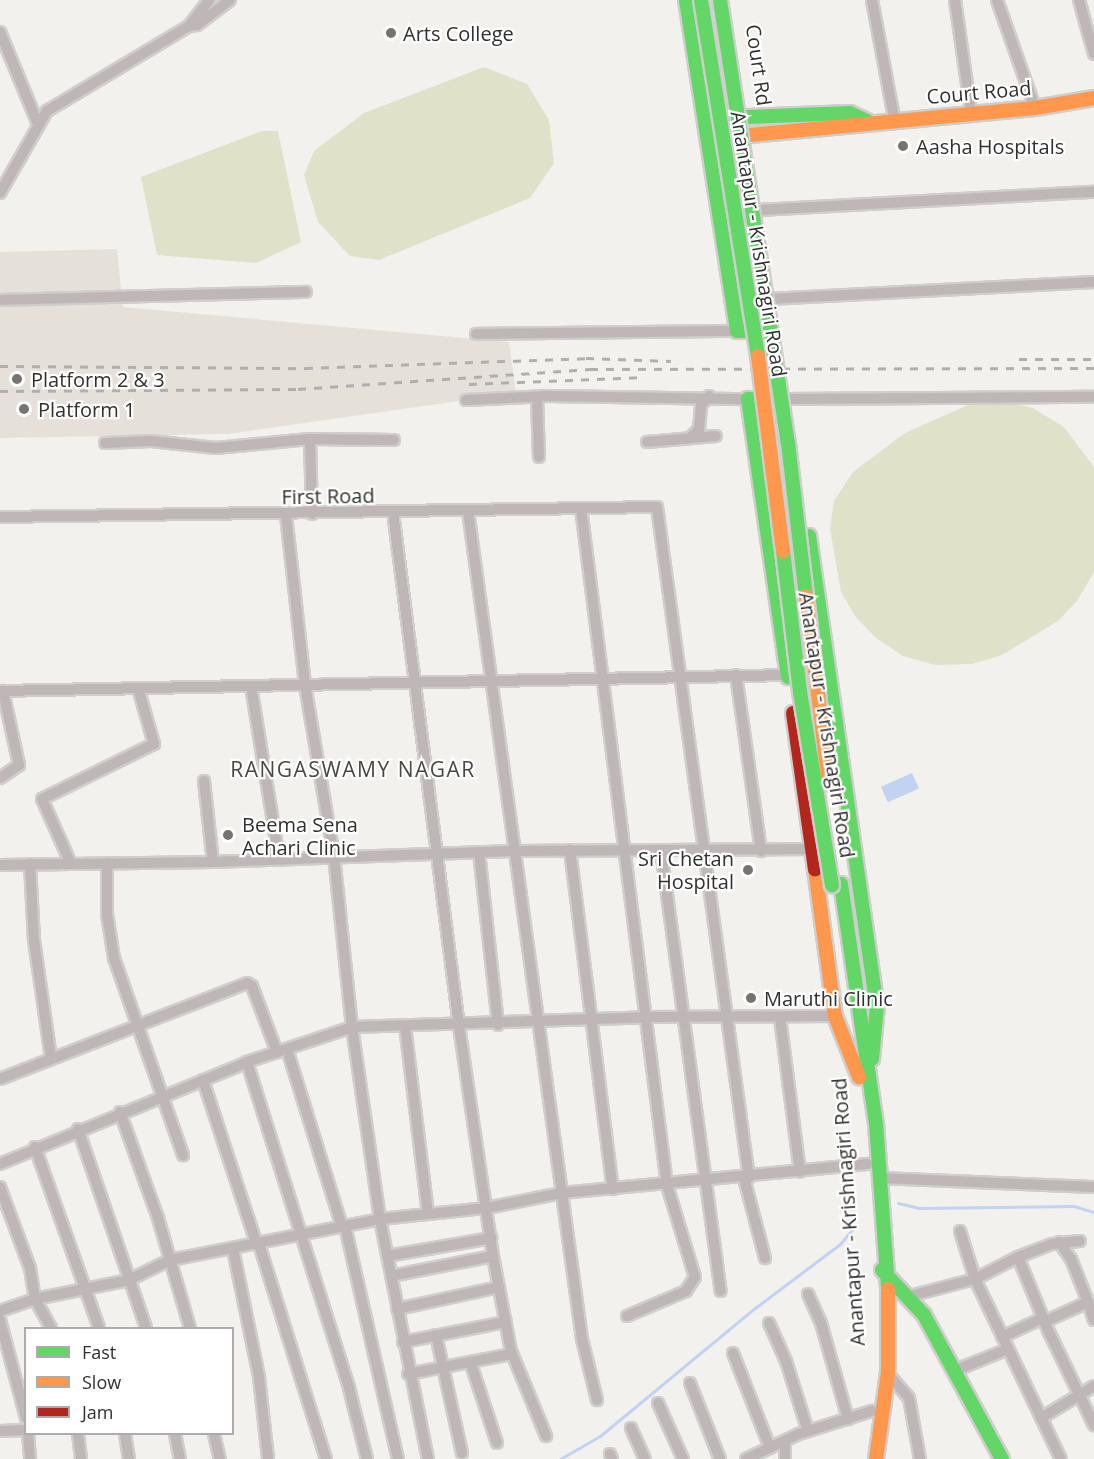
<!DOCTYPE html>
<html>
<head>
<meta charset="utf-8">
<style>
  body { margin:0 }
  #map { position:relative; width:1094px; height:1459px; overflow:hidden; background:#f3f1ee; font-family:"Open Sans",sans-serif }
  div>[style] { position:absolute }
  [style*='--x'] { left:calc(var(--x)*1px); top:calc(var(--y)*1px); width:calc(var(--w)*1px); rotate:calc(var(--a)*1deg) }
  .built>* { inset:0; background:#e5e1da }
  .green>* { inset:0; background:#dfe1c8 }
  .water>* { inset:0; background:#c2d3f2; transform-origin:0 0 }
  .stream>* { height:3px; margin:-1.5px; padding:0 1.5px; transform-origin:1.5px; border-radius:1.5px; background:#c2d3f2 }
  .roads { filter:drop-shadow(2px 0 #cfcecc) drop-shadow(-2px 0 #cfcecc) drop-shadow(0 2px #cfcecc) drop-shadow(0 -2px #cfcecc) }
  .street>* { height:10px; margin:-5px; padding:0 5px; transform-origin:5px; border-radius:5px; background:#bfb6b8 }
  .fast>* { height:14px; margin:-7px; padding:0 7px; transform-origin:7px; border-radius:7px; background:#63d668 }
  .slow>* { height:14px; margin:-7px; padding:0 7px; transform-origin:7px; border-radius:7px; background:#ff974d }
  .jam>* { height:14px; margin:-7px; padding:0 7px; transform-origin:7px; border-radius:7px; background:#b3261e }
  .rail>* { height:3px; margin-top:-1.5px; transform-origin:0; background:repeating-linear-gradient(90deg,#b2aead 0 8px,transparent 0 16px) }
  .bridges { filter:drop-shadow(2px 0 #cfcecc) drop-shadow(-2px 0 #cfcecc) drop-shadow(0 2px #cfcecc) drop-shadow(0 -2px #cfcecc) }
  .fast-bridge>* { height:14px; margin:-7px; padding:0 7px; transform-origin:7px; border-radius:7px; background:#63d668 }
  .slow-bridge>* { height:14px; margin:-7px; padding:0 7px; transform-origin:7px; border-radius:7px; background:#ff974d }
  .dots>* { width:16px; height:16px; translate:-50% -50%; box-sizing:border-box; border:3px solid #fff; border-radius:50% }
  span { translate:-50% -50%; white-space:nowrap; text-align:center; line-height:1.15; -webkit-text-stroke:4.5px #fff; paint-order:stroke }
  .poi-label { font-size:20px; color:#31302f }
  .left { translate:0 -50%; text-align:left }
  .right { translate:-100% -50%; text-align:right }
  .street-label { font-size:20px; color:#31302f }
  .neighbourhood-label { font-size:21px; color:#494744; letter-spacing:1.5px }
  .legend { position:absolute; left:24px; top:1327px; width:210px; height:108px; box-sizing:border-box; background:#fff; border:2px solid #adacac; margin:0; padding:8px 10px; list-style:none; font-size:18px; color:#31302f }
  .legend li { display:flex; align-items:center; gap:12px; height:30px }
  .legend b { width:30px; border:2px solid #adacac }
</style>
</head>
<body>
<div id="map">
  <div class="built">
    <div style="clip-path:polygon(117px 249px,123px 307px,509px 342px,516px 393px,228px 434px,0 438px,0 252px)"></div>
  </div>
  <div class="green">
    <div style="clip-path:polygon(484px 67px,527px 84px,549px 120px,554px 163px,530px 198px,379px 260px,350px 256px,318px 222px,304px 175px,314px 151px,364px 113px)"></div>
    <div style="clip-path:polygon(262px 131px,278px 131px,301px 242px,256px 263px,157px 255px,141px 177px)"></div>
    <div style="clip-path:polygon(1001px 401px,1033px 408px,1064px 427px,1094px 467px,1094px 572px,1077px 601px,1058px 621px,1002px 655px,972px 664px,935px 665px,903px 656px,876px 638px,855px 616px,841px 592px,830px 529px,834px 501px,853px 472px,905px 433px,968px 405px)"></div>
  </div>
  <div class="water">
    <div style="left:912px;top:773px;width:17px;height:34px;rotate:66deg"></div>
  </div>
  <div class="stream">
    <div style="--x:898;--y:1203;--w:22;--a:13"></div>
    <div style="--x:919;--y:1208;--w:155;--a:-0.7"></div>
    <div style="--x:1074;--y:1206;--w:21;--a:17"></div>
    <div style="--x:560;--y:1459;--w:46;--a:-29.9"></div>
    <div style="--x:600;--y:1436;--w:201;--a:-39.6"></div>
    <div style="--x:755;--y:1308;--w:106;--a:-37"></div>
    <div style="--x:840;--y:1244;--w:23;--a:-50"></div>
  </div>
  <div class="roads">
    <div class="street">
      <div style="--x:872;--y:0;--w:120;--a:79.4"></div>
      <div style="--x:955;--y:0;--w:114;--a:81.9"></div>
      <div style="--x:997;--y:0;--w:114;--a:70.6"></div>
      <div style="--x:1079;--y:0;--w:56;--a:74.5"></div>
      <div style="--x:189;--y:26;--w:33;--a:-52"></div>
      <div style="--x:0;--y:32;--w:100;--a:67.6"></div>
      <div style="--x:0;--y:193;--w:95;--a:-60.2"></div>
      <div style="--x:47;--y:111;--w:165;--a:-30.9"></div>
      <div style="--x:189;--y:26;--w:8;--a:-7"></div>
      <div style="--x:197;--y:25;--w:41;--a:-37.1"></div>
      <div style="--x:759;--y:210;--w:335;--a:-3.1"></div>
      <div style="--x:769;--y:299;--w:325;--a:-3"></div>
      <div style="--x:0;--y:300;--w:306;--a:-1.5"></div>
      <div style="--x:476;--y:334;--w:261;--a:-0.7"></div>
      <div style="--x:537;--y:398;--w:59;--a:88.1"></div>
      <div style="--x:787;--y:399;--w:307;--a:-0.4"></div>
      <div style="--x:466;--y:400;--w:82;--a:-2.8"></div>
      <div style="--x:548;--y:396;--w:200;--a:0.9"></div>
      <div style="--x:690;--y:438;--w:13;--a:-45"></div>
      <div style="--x:699;--y:429;--w:24;--a:-85"></div>
      <div style="--x:701;--y:405;--w:12;--a:-48"></div>
      <div style="--x:310;--y:439;--w:75;--a:88.5"></div>
      <div style="--x:647;--y:442;--w:69;--a:-5"></div>
      <div style="--x:105;--y:443;--w:46;--a:-2.5"></div>
      <div style="--x:151;--y:441;--w:65;--a:6.1"></div>
      <div style="--x:216;--y:448;--w:94;--a:-5.5"></div>
      <div style="--x:310;--y:439;--w:84;--a:0.7"></div>
      <div style="--x:581;--y:508;--w:682;--a:82.76"></div>
      <div style="--x:667;--y:1185;--w:96;--a:73.1"></div>
      <div style="--x:695;--y:1277;--w:17;--a:123"></div>
      <div style="--x:686;--y:1291;--w:64;--a:157"></div>
      <div style="--x:468;--y:511;--w:836;--a:82.16"></div>
      <div style="--x:582;--y:1339;--w:63;--a:76.2"></div>
      <div style="--x:393;--y:512;--w:518;--a:82.68"></div>
      <div style="--x:459;--y:1026;--w:232;--a:81.6"></div>
      <div style="--x:493;--y:1256;--w:97;--a:79.3"></div>
      <div style="--x:511;--y:1351;--w:92;--a:67.6"></div>
      <div style="--x:286;--y:515;--w:171;--a:83.6"></div>
      <div style="--x:305;--y:685;--w:173;--a:80.4"></div>
      <div style="--x:334;--y:856;--w:172;--a:84"></div>
      <div style="--x:352;--y:1027;--w:194;--a:81.7"></div>
      <div style="--x:380;--y:1219;--w:245;--a:78.7"></div>
      <div style="--x:0;--y:517;--w:657;--a:-0.87"></div>
      <div style="--x:657;--y:507;--w:677;--a:82.19"></div>
      <div style="--x:736;--y:675;--w:178;--a:81.9"></div>
      <div style="--x:251;--y:686;--w:175;--a:80.8"></div>
      <div style="--x:0;--y:691;--w:788;--a:-1.16"></div>
      <div style="--x:0;--y:778;--w:23;--a:-34"></div>
      <div style="--x:19;--y:765;--w:76;--a:-102.2"></div>
      <div style="--x:204;--y:781;--w:81;--a:83.7"></div>
      <div style="--x:570;--y:850;--w:342;--a:82.8"></div>
      <div style="--x:661;--y:850;--w:445;--a:82.3"></div>
      <div style="--x:479;--y:852;--w:174;--a:83.7"></div>
      <div style="--x:107;--y:863;--w:51;--a:90"></div>
      <div style="--x:107;--y:914;--w:45;--a:81"></div>
      <div style="--x:114;--y:958;--w:209;--a:70.7"></div>
      <div style="--x:30;--y:864;--w:76;--a:87"></div>
      <div style="--x:34;--y:940;--w:119;--a:81.8"></div>
      <div style="--x:71;--y:864;--w:71;--a:-114"></div>
      <div style="--x:42;--y:799;--w:125;--a:-26.2"></div>
      <div style="--x:154;--y:744;--w:58;--a:-105.9"></div>
      <div style="--x:0;--y:865;--w:213;--a:-0.8"></div>
      <div style="--x:213;--y:862;--w:304;--a:-2.1"></div>
      <div style="--x:517;--y:851;--w:296;--a:-0.4"></div>
      <div style="--x:780;--y:1018;--w:155;--a:82.6"></div>
      <div style="--x:405;--y:1026;--w:189;--a:83"></div>
      <div style="--x:287;--y:1049;--w:186;--a:72.8"></div>
      <div style="--x:247;--y:1062;--w:342;--a:72.6"></div>
      <div style="--x:349;--y:1388;--w:73;--a:75.8"></div>
      <div style="--x:0;--y:1079;--w:265;--a:-21.2"></div>
      <div style="--x:247;--y:983;--w:6;--a:31"></div>
      <div style="--x:252;--y:986;--w:71;--a:69.3"></div>
      <div style="--x:203;--y:1080;--w:174;--a:71.9"></div>
      <div style="--x:120;--y:1112;--w:113;--a:70.3"></div>
      <div style="--x:158;--y:1218;--w:115;--a:73.8"></div>
      <div style="--x:78;--y:1129;--w:210;--a:71.1"></div>
      <div style="--x:35;--y:1147;--w:192;--a:70.5"></div>
      <div style="--x:0;--y:1164;--w:267;--a:-22.4"></div>
      <div style="--x:247;--y:1062;--w:111;--a:-18.4"></div>
      <div style="--x:352;--y:1027;--w:296;--a:-1.9"></div>
      <div style="--x:648;--y:1017;--w:187;--a:-0.3"></div>
      <div style="--x:744;--y:1178;--w:83;--a:75.3"></div>
      <div style="--x:879;--y:1178;--w:215;--a:2.4"></div>
      <div style="--x:0;--y:1187;--w:86;--a:69.7"></div>
      <div style="--x:30;--y:1268;--w:31;--a:81"></div>
      <div style="--x:35;--y:1299;--w:33;--a:61"></div>
      <div style="--x:345;--y:1226;--w:239;--a:77.2"></div>
      <div style="--x:960;--y:1231;--w:50;--a:72.6"></div>
      <div style="--x:975;--y:1279;--w:48;--a:-27.1"></div>
      <div style="--x:1018;--y:1257;--w:79;--a:67.7"></div>
      <div style="--x:1048;--y:1330;--w:106;--a:64.2"></div>
      <div style="--x:1059;--y:1242;--w:21;--a:55"></div>
      <div style="--x:1071;--y:1259;--w:46;--a:68.4"></div>
      <div style="--x:259;--y:1244;--w:225;--a:72.7"></div>
      <div style="--x:233;--y:1249;--w:131;--a:78.5"></div>
      <div style="--x:259;--y:1377;--w:82;--a:83.7"></div>
      <div style="--x:387;--y:1256;--w:106;--a:-9.8"></div>
      <div style="--x:1018;--y:1257;--w:36;--a:-21"></div>
      <div style="--x:1052;--y:1244;--w:28;--a:-6"></div>
      <div style="--x:391;--y:1276;--w:104;--a:-11.1"></div>
      <div style="--x:808;--y:1294;--w:32;--a:66"></div>
      <div style="--x:821;--y:1323;--w:100;--a:74.3"></div>
      <div style="--x:910;--y:1296;--w:67;--a:-14.7"></div>
      <div style="--x:975;--y:1279;--w:199;--a:64.5"></div>
      <div style="--x:397;--y:1309;--w:104;--a:-12.2"></div>
      <div style="--x:0;--y:1311;--w:37;--a:-19"></div>
      <div style="--x:35;--y:1299;--w:96;--a:-11.4"></div>
      <div style="--x:129;--y:1280;--w:46;--a:-26"></div>
      <div style="--x:170;--y:1260;--w:214;--a:-11"></div>
      <div style="--x:380;--y:1219;--w:108;--a:-5.9"></div>
      <div style="--x:487;--y:1208;--w:76;--a:-11.5"></div>
      <div style="--x:561;--y:1193;--w:308;--a:-5.4"></div>
      <div style="--x:0;--y:1320;--w:101;--a:75.1"></div>
      <div style="--x:1044;--y:1322;--w:48;--a:-24.4"></div>
      <div style="--x:1088;--y:1302;--w:19;--a:72"></div>
      <div style="--x:769;--y:1323;--w:42;--a:65.9"></div>
      <div style="--x:786;--y:1361;--w:73;--a:72.6"></div>
      <div style="--x:436;--y:1335;--w:121;--a:77.6"></div>
      <div style="--x:1002;--y:1337;--w:45;--a:-24.9"></div>
      <div style="--x:403;--y:1342;--w:105;--a:-11"></div>
      <div style="--x:733;--y:1353;--w:102;--a:68.7"></div>
      <div style="--x:471;--y:1364;--w:83;--a:71.8"></div>
      <div style="--x:956;--y:1370;--w:56;--a:-22"></div>
      <div style="--x:408;--y:1374;--w:106;--a:-10.9"></div>
      <div style="--x:889;--y:1375;--w:30;--a:49"></div>
      <div style="--x:909;--y:1398;--w:62;--a:79.8"></div>
      <div style="--x:690;--y:1383;--w:82;--a:68.5"></div>
      <div style="--x:658;--y:1403;--w:61;--a:65.9"></div>
      <div style="--x:1041;--y:1418;--w:62;--a:-31.1"></div>
      <div style="--x:631;--y:1428;--w:34;--a:66"></div>
      <div style="--x:0;--y:1431;--w:26;--a:-2"></div>
      <div style="--x:28;--y:1434;--w:25;--a:85"></div>
      <div style="--x:78;--y:1434;--w:25;--a:83"></div>
      <div style="--x:125;--y:1434;--w:25;--a:81"></div>
      <div style="--x:175;--y:1434;--w:25;--a:79"></div>
      <div style="--x:214;--y:1434;--w:26;--a:77"></div>
      <div style="--x:785;--y:1441;--w:18;--a:90"></div>
      <div style="--x:610;--y:1454;--w:5;--a:68"></div>
      <div style="--x:746;--y:1459;--w:59;--a:-25.3"></div>
      <div style="--x:799;--y:1434;--w:77;--a:-17.5"></div>
    </div>
    <div class="fast">
      <div style="--x:686;--y:0;--w:335;--a:81.2"></div>
      <div style="--x:737;--y:331;--w:26;--a:0"></div>
      <div style="--x:747;--y:117;--w:103;--a:-2.2"></div>
      <div style="--x:850;--y:113;--w:19;--a:25"></div>
      <div style="--x:773;--y:399;--w:25;--a:180"></div>
      <div style="--x:748;--y:399;--w:281;--a:81.8"></div>
      <div style="--x:809;--y:536;--w:475;--a:81.8"></div>
      <div style="--x:877;--y:1006;--w:53;--a:95.4"></div>
      <div style="--x:841;--y:884;--w:243;--a:81.7"></div>
      <div style="--x:876;--y:1124;--w:165;--a:85.8"></div>
      <div style="--x:882;--y:1270;--w:62;--a:47"></div>
      <div style="--x:924;--y:1315;--w:164;--a:61.6"></div>
    </div>
    <div class="slow">
      <div style="--x:750;--y:135;--w:286;--a:-5.4"></div>
      <div style="--x:1035;--y:108;--w:60;--a:-9.6"></div>
      <div style="--x:815;--y:869;--w:148;--a:82.3"></div>
      <div style="--x:835;--y:1016;--w:66;--a:68.5"></div>
      <div style="--x:876;--y:1459;--w:87;--a:-82.1"></div>
      <div style="--x:888;--y:1373;--w:84;--a:-90"></div>
    </div>
    <div class="jam">
      <div style="--x:793;--y:713;--w:158;--a:82"></div>
    </div>
  </div>
  <div class="rail">
    <div style="--x:1019;--y:359;--w:75;--a:0"></div>
    <div style="--x:0;--y:366;--w:305;--a:0.4"></div>
    <div style="--x:305;--y:368;--w:281;--a:-2"></div>
    <div style="--x:586;--y:358;--w:85;--a:2"></div>
    <div style="--x:469;--y:384;--w:171;--a:-2.3"></div>
    <div style="--x:0;--y:391;--w:298;--a:-0.4"></div>
    <div style="--x:298;--y:389;--w:293;--a:-3.9"></div>
    <div style="--x:590;--y:369;--w:504;--a:-0.11"></div>
  </div>
  <div class="bridges">
    <div class="fast-bridge">
      <div style="--x:701;--y:0;--w:361;--a:80.9"></div>
      <div style="--x:720;--y:0;--w:448;--a:81.3"></div>
      <div style="--x:788;--y:443;--w:154;--a:83.3"></div>
      <div style="--x:783;--y:551;--w:142;--a:83.1"></div>
      <div style="--x:800;--y:692;--w:196;--a:80.6"></div>
    </div>
    <div class="slow-bridge">
      <div style="--x:758;--y:356;--w:197;--a:82.7"></div>
      <div style="--x:806;--y:596;--w:189;--a:83"></div>
    </div>
  </div>
  <div class="dots">
    <div style="left:391px;top:33px;background:#757472"></div>
    <div style="left:903px;top:146px;background:#757472"></div>
    <div style="left:17px;top:379px;background:#757472"></div>
    <div style="left:24px;top:409px;background:#757472"></div>
    <div style="left:228px;top:835px;background:#757472"></div>
    <div style="left:748px;top:870px;background:#757472"></div>
    <div style="left:751px;top:998px;background:#757472"></div>
  </div>
  <div class="poi-label">
    <span class="left" style="left:403px;top:33px">Arts College</span>
    <span class="left" style="left:916px;top:146px">Aasha Hospitals</span>
    <span class="left" style="left:31px;top:379px">Platform 2 &amp; 3</span>
    <span class="left" style="left:38px;top:409px">Platform 1</span>
    <span class="left" style="left:242px;top:836px">Beema Sena<br>Achari Clinic</span>
    <span class="right" style="left:734px;top:870px">Sri Chetan<br>Hospital</span>
    <span class="left" style="left:764px;top:998px">Maruthi Clinic</span>
  </div>
  <div class="street-label">
    <span style="left:759px;top:65px;rotate:82deg">Court Rd</span>
    <span style="left:979px;top:92px;rotate:-5deg">Court Road</span>
    <span style="left:759px;top:244px;rotate:81deg">Anantapur - Krishnagiri Road</span>
    <span style="left:328px;top:496px;rotate:-1deg">First Road</span>
    <span style="left:827px;top:725px;rotate:81deg">Anantapur - Krishnagiri Road</span>
    <span style="left:848px;top:1212px;rotate:-94deg">Anantapur - Krishnagiri Road</span>
  </div>
  <div class="neighbourhood-label">
    <span style="left:353px;top:769px">RANGASWAMY NAGAR</span>
  </div>
  <ul class="legend">
  <li><b style="height:8px;background:#63d668"></b>Fast</li>
  <li><b style="height:8px;background:#ff974d"></b>Slow</li>
  <li><b style="height:8px;background:#b3261e"></b>Jam</li>
  </ul>
</div>
</body>
</html>
